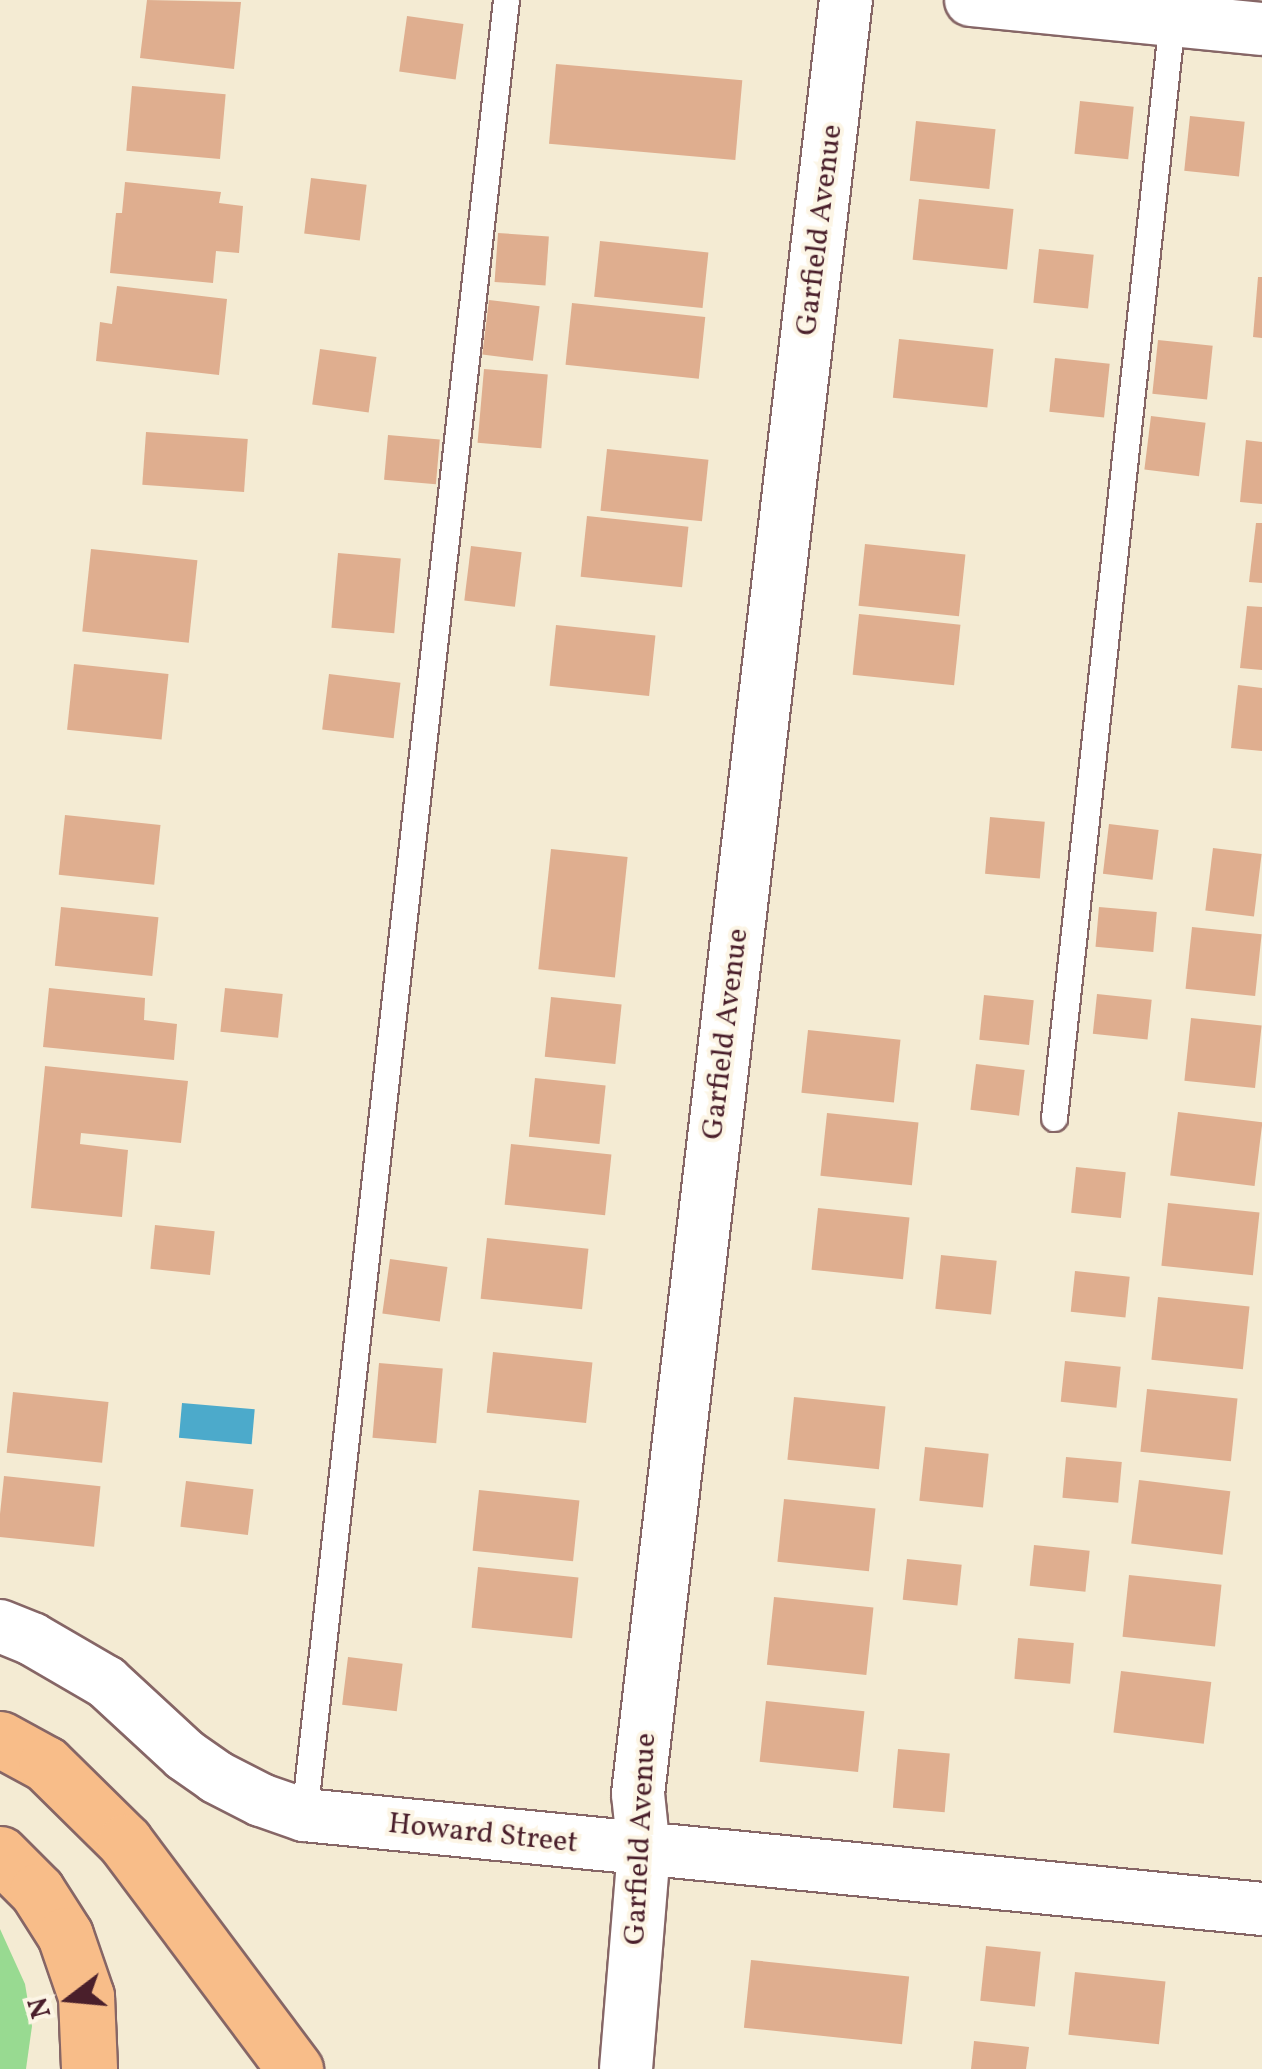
<!DOCTYPE html>
<html>
<head>
<meta charset="utf-8">
<style>
  body { margin:0 }
  #map { position:relative; width:1262px; height:2069px; overflow:hidden; background:#f4ebd3; font-family:Vollkorn,serif }
  div>[style] { position:absolute }
  [style*='--x'] { left:calc(var(--x)*1px); top:calc(var(--y)*1px); width:calc(var(--w)*1px); rotate:calc(var(--a)*1deg) }
  .green>* { inset:0; background:#98da91 }
  .water>* { inset:0; background:#4caacb; transform-origin:0 0 }
  .building>* { inset:0; background:#dfae8f; transform-origin:0 0 }
  .roads { filter:drop-shadow(2px 0 #866666) drop-shadow(-2px 0 #866666) drop-shadow(0 2px #866666) drop-shadow(0 -2px #866666) }
  .lane>* { height:25px; margin:-12.5px; padding:0 12.5px; transform-origin:12.5px; border-radius:12.5px; background:#fff }
  .street>* { height:52px; margin:-26px; padding:0 26px; transform-origin:26px; border-radius:26px; background:#fff }
  .highway>* { height:55px; margin:-27.5px; padding:0 27.5px; transform-origin:27.5px; border-radius:27.5px; background:#f8bd89 }
  span { translate:-50% -50%; white-space:nowrap; text-align:center; line-height:1.15; -webkit-text-stroke:8px #fcf5e5; paint-order:stroke }
  .street-label { font-size:30px; color:#4a1f2b }
  .north { position:absolute; left:20px; top:1949px; width:100px; height:100px; -webkit-text-stroke:8px #fcf5e5; paint-order:stroke; rotate:254deg; font-size:28px; font-weight:700; line-height:40px; text-align:center; color:#4a1f2b }
  .north::after { content:''; display:block; margin:auto; width:35px; height:45px; background:#4a1f2b; clip-path:polygon(50% 0,100% 100%,50% 72%,0 100%) }
</style>
</head>
<body>
<div id="map">
  <div class="green">
    <div style="clip-path:polygon(0 1929px,25px 1984px,32px 2026px,26px 2069px,0 2069px)"></div>
  </div>
  <div class="water">
    <div style="left:182px;top:1403px;width:73px;height:35px;rotate:5deg"></div>
  </div>
  <div class="building">
    <div style="clip-path:polygon(147px 0,241px 2px,234px 69px,140px 58px)"></div>
    <div style="left:407px;top:16px;width:57px;height:56px;rotate:8deg"></div>
    <div style="left:556px;top:64px;width:187px;height:80px;rotate:5deg"></div>
    <div style="left:132px;top:86px;width:94px;height:65px;rotate:5deg"></div>
    <div style="left:1080px;top:101px;width:54px;height:53px;rotate:6deg"></div>
    <div style="left:1190px;top:116px;width:55px;height:55px;rotate:6deg"></div>
    <div style="left:916px;top:121px;width:80px;height:60px;rotate:6deg"></div>
    <div style="left:311px;top:178px;width:56px;height:56px;rotate:7deg"></div>
    <div style="clip-path:polygon(125px 182px,221px 192px,219px 203px,243px 206px,239px 253px,216px 251px,213px 283px,110px 273px,116px 213px,122px 213px)"></div>
    <div style="left:919px;top:199px;width:95px;height:61px;rotate:6deg"></div>
    <div style="left:498px;top:233px;width:51px;height:49px;rotate:4deg"></div>
    <div style="left:600px;top:241px;width:109px;height:56px;rotate:6deg"></div>
    <div style="left:1039px;top:249px;width:55px;height:54px;rotate:6deg"></div>
    <div style="clip-path:polygon(1258px 277px,1262px 277px,1262px 338px,1253px 337px)"></div>
    <div style="clip-path:polygon(117px 286px,227px 299px,219px 375px,96px 361px,100px 322px,112px 324px)"></div>
    <div style="left:489px;top:300px;width:51px;height:55px;rotate:7deg"></div>
    <div style="left:572px;top:303px;width:134px;height:62px;rotate:6deg"></div>
    <div style="left:899px;top:339px;width:95px;height:59px;rotate:6deg"></div>
    <div style="left:1158px;top:340px;width:55px;height:54px;rotate:6deg"></div>
    <div style="left:320px;top:349px;width:57px;height:56px;rotate:8deg"></div>
    <div style="left:1055px;top:358px;width:55px;height:54px;rotate:6deg"></div>
    <div style="left:484px;top:369px;width:64px;height:74px;rotate:5deg"></div>
    <div style="left:1151px;top:416px;width:55px;height:54px;rotate:7deg"></div>
    <div style="left:146px;top:432px;width:102px;height:53px;rotate:4deg"></div>
    <div style="left:388px;top:435px;width:52px;height:45px;rotate:5deg"></div>
    <div style="clip-path:polygon(1246px 440px,1262px 442px,1262px 504px,1240px 502px)"></div>
    <div style="left:607px;top:449px;width:102px;height:62px;rotate:6deg"></div>
    <div style="left:587px;top:516px;width:102px;height:61px;rotate:6deg"></div>
    <div style="clip-path:polygon(1256px 523px,1262px 523px,1262px 583px,1249px 582px)"></div>
    <div style="left:865px;top:544px;width:101px;height:62px;rotate:6deg"></div>
    <div style="left:471px;top:546px;width:51px;height:55px;rotate:7deg"></div>
    <div style="left:91px;top:549px;width:107px;height:83px;rotate:6deg"></div>
    <div style="left:338px;top:553px;width:63px;height:75px;rotate:5deg"></div>
    <div style="clip-path:polygon(1247px 606px,1262px 607px,1262px 670px,1240px 668px)"></div>
    <div style="left:859px;top:614px;width:102px;height:61px;rotate:6deg"></div>
    <div style="left:556px;top:625px;width:100px;height:61px;rotate:6deg"></div>
    <div style="left:74px;top:664px;width:95px;height:66px;rotate:6deg"></div>
    <div style="left:329px;top:674px;width:72px;height:56px;rotate:7deg"></div>
    <div style="clip-path:polygon(1238px 685px,1262px 688px,1262px 751px,1231px 748px)"></div>
    <div style="left:65px;top:815px;width:96px;height:60px;rotate:6deg"></div>
    <div style="left:990px;top:817px;width:55px;height:57px;rotate:5deg"></div>
    <div style="left:1109px;top:824px;width:50px;height:50px;rotate:7deg"></div>
    <div style="left:1213px;top:848px;width:49px;height:63px;rotate:7deg"></div>
    <div style="left:551px;top:849px;width:77px;height:121px;rotate:6deg"></div>
    <div style="left:61px;top:907px;width:98px;height:59px;rotate:6deg"></div>
    <div style="left:1099px;top:907px;width:58px;height:40px;rotate:5deg"></div>
    <div style="left:1192px;top:927px;width:70px;height:62px;rotate:6deg"></div>
    <div style="clip-path:polygon(49px 988px,145px 998px,144px 1020px,177px 1024px,174px 1060px,43px 1047px)"></div>
    <div style="left:225px;top:988px;width:58px;height:44px;rotate:6deg"></div>
    <div style="left:1097px;top:994px;width:55px;height:40px;rotate:6deg"></div>
    <div style="left:984px;top:995px;width:50px;height:45px;rotate:6deg"></div>
    <div style="left:551px;top:997px;width:71px;height:60px;rotate:6deg"></div>
    <div style="left:1191px;top:1018px;width:71px;height:63px;rotate:6deg"></div>
    <div style="left:808px;top:1030px;width:93px;height:63px;rotate:6deg"></div>
    <div style="left:976px;top:1064px;width:49px;height:46px;rotate:7deg"></div>
    <div style="clip-path:polygon(45px 1066px,188px 1081px,181px 1143px,81px 1133px,80px 1144px,128px 1150px,122px 1217px,31px 1208px)"></div>
    <div style="left:535px;top:1078px;width:71px;height:59px;rotate:6deg"></div>
    <div style="left:1178px;top:1112px;width:85px;height:64px;rotate:7deg"></div>
    <div style="left:827px;top:1113px;width:92px;height:63px;rotate:6deg"></div>
    <div style="left:511px;top:1144px;width:101px;height:61px;rotate:6deg"></div>
    <div style="left:1076px;top:1167px;width:50px;height:46px;rotate:6deg"></div>
    <div style="left:1168px;top:1203px;width:92px;height:63px;rotate:6deg"></div>
    <div style="left:818px;top:1208px;width:92px;height:62px;rotate:6deg"></div>
    <div style="left:155px;top:1225px;width:60px;height:44px;rotate:6deg"></div>
    <div style="left:487px;top:1238px;width:102px;height:61px;rotate:6deg"></div>
    <div style="left:941px;top:1255px;width:56px;height:54px;rotate:6deg"></div>
    <div style="left:390px;top:1259px;width:58px;height:55px;rotate:8deg"></div>
    <div style="left:1075px;top:1271px;width:55px;height:41px;rotate:6deg"></div>
    <div style="left:1158px;top:1297px;width:92px;height:63px;rotate:6deg"></div>
    <div style="left:493px;top:1352px;width:100px;height:61px;rotate:6deg"></div>
    <div style="left:1065px;top:1361px;width:56px;height:41px;rotate:6deg"></div>
    <div style="left:379px;top:1363px;width:64px;height:75px;rotate:5deg"></div>
    <div style="left:1147px;top:1389px;width:91px;height:63px;rotate:6deg"></div>
    <div style="left:13px;top:1392px;width:96px;height:61px;rotate:6deg"></div>
    <div style="left:794px;top:1397px;width:92px;height:63px;rotate:6deg"></div>
    <div style="left:925px;top:1447px;width:64px;height:54px;rotate:6deg"></div>
    <div style="left:1066px;top:1457px;width:56px;height:41px;rotate:5deg"></div>
    <div style="left:4px;top:1476px;width:97px;height:61px;rotate:6deg"></div>
    <div style="left:1139px;top:1480px;width:92px;height:64px;rotate:7deg"></div>
    <div style="left:186px;top:1481px;width:68px;height:46px;rotate:7deg"></div>
    <div style="left:479px;top:1490px;width:101px;height:61px;rotate:6deg"></div>
    <div style="left:784px;top:1499px;width:92px;height:63px;rotate:6deg"></div>
    <div style="left:1034px;top:1545px;width:56px;height:41px;rotate:6deg"></div>
    <div style="left:907px;top:1559px;width:55px;height:41px;rotate:6deg"></div>
    <div style="left:478px;top:1567px;width:101px;height:61px;rotate:6deg"></div>
    <div style="left:1129px;top:1575px;width:93px;height:62px;rotate:6deg"></div>
    <div style="left:774px;top:1597px;width:100px;height:68px;rotate:6deg"></div>
    <div style="left:1018px;top:1638px;width:56px;height:41px;rotate:5deg"></div>
    <div style="left:348px;top:1657px;width:55px;height:48px;rotate:7deg"></div>
    <div style="left:1121px;top:1671px;width:91px;height:62px;rotate:7deg"></div>
    <div style="left:766px;top:1701px;width:99px;height:61px;rotate:6deg"></div>
    <div style="left:898px;top:1749px;width:52px;height:59px;rotate:5deg"></div>
    <div style="left:986px;top:1946px;width:55px;height:55px;rotate:6deg"></div>
    <div style="left:751px;top:1960px;width:159px;height:68px;rotate:6deg"></div>
    <div style="left:1075px;top:1972px;width:91px;height:63px;rotate:6deg"></div>
    <div style="clip-path:polygon(974px 2041px,1029px 2047px,1026px 2069px,971px 2069px)"></div>
  </div>
  <div class="roads">
    <div class="lane">
      <div style="--x:1054;--y:1118;--w:1104;--a:-83.87"></div>
      <div style="--x:304;--y:1815;--w:1826;--a:-83.65"></div>
    </div>
    <div class="street">
      <div style="--x:971;--y:0;--w:292;--a:5.7"></div>
      <div style="--x:0;--y:1626;--w:35;--a:22"></div>
      <div style="--x:32;--y:1639;--w:86;--a:30.2"></div>
      <div style="--x:106;--y:1682;--w:108;--a:42.7"></div>
      <div style="--x:185;--y:1755;--w:38;--a:35"></div>
      <div style="--x:216;--y:1777;--w:51;--a:27.1"></div>
      <div style="--x:261;--y:1800;--w:46;--a:19.2"></div>
      <div style="--x:304;--y:1815;--w:963;--a:5.6"></div>
      <div style="--x:626;--y:2069;--w:219;--a:-85.3"></div>
      <div style="--x:644;--y:1851;--w:57;--a:-96"></div>
      <div style="--x:638;--y:1794;--w:1806;--a:-83.39"></div>
    </div>
    <div class="highway">
      <div style="--x:0;--y:1739;--w:52;--a:28.5"></div>
      <div style="--x:46;--y:1764;--w:111;--a:44.6"></div>
      <div style="--x:125;--y:1842;--w:284;--a:53.2"></div>
      <div style="--x:0;--y:1854;--w:52;--a:45"></div>
      <div style="--x:37;--y:1891;--w:52;--a:57.5"></div>
      <div style="--x:65;--y:1935;--w:65;--a:71"></div>
      <div style="--x:86;--y:1996;--w:73;--a:87.6"></div>
    </div>
  </div>
  <div class="street-label">
    <span style="left:820px;top:230px;rotate:-83deg">Garfield Avenue</span>
    <span style="left:726px;top:1034px;rotate:-83deg">Garfield Avenue</span>
    <span style="left:483px;top:1834px;rotate:6deg">Howard Street</span>
    <span style="left:641px;top:1839px;rotate:-87deg">Garfield Avenue</span>
  </div>
  <div class="north">N</div>
</div>
</body>
</html>
